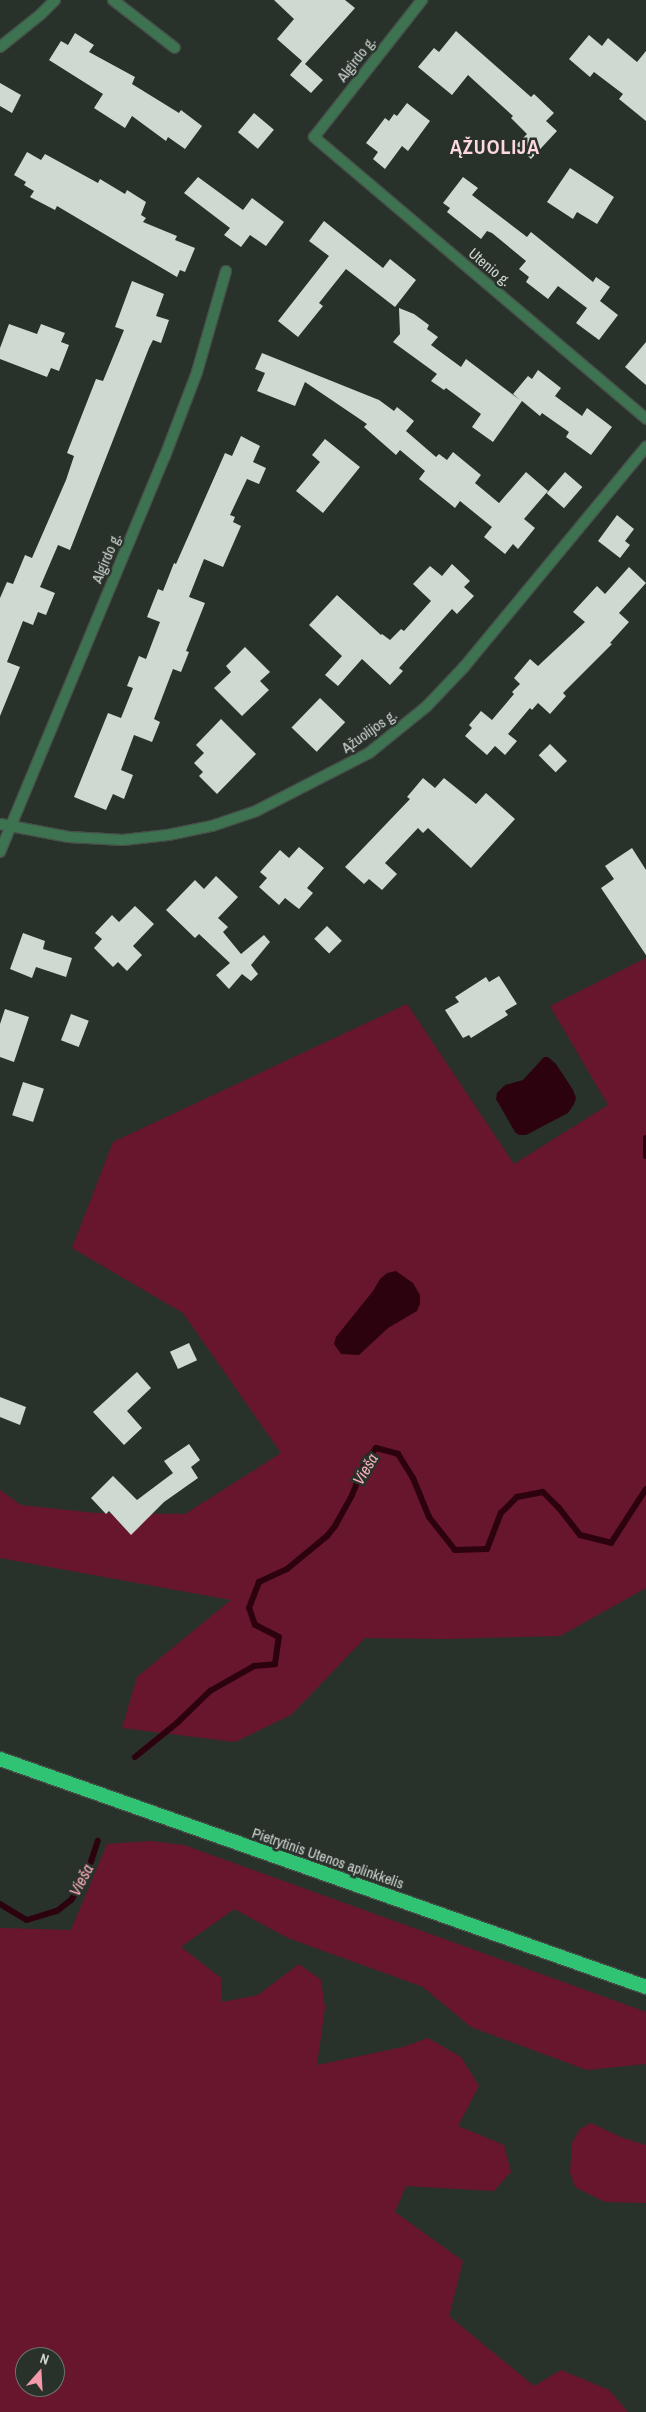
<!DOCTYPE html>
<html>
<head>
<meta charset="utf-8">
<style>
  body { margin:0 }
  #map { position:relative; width:646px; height:2412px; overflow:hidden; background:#29312b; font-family:"Archivo Narrow",sans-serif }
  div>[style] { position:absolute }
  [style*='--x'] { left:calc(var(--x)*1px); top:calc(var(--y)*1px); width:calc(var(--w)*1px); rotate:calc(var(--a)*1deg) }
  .green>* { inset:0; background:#68162e }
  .water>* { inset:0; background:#2c020e }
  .stream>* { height:6px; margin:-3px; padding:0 3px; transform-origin:3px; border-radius:3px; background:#2c020e }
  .building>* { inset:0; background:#ced9d1; transform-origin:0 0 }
  .roads { filter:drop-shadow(1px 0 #474f49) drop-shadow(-1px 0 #474f49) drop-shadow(0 1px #474f49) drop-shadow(0 -1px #474f49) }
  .minor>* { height:10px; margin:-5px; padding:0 5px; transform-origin:5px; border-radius:5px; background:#3d7350 }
  .trunk>* { height:14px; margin:-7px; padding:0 7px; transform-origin:7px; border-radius:7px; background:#30c374 }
  span { translate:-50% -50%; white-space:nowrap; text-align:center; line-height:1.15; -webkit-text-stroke:5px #29312b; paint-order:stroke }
  .street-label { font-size:15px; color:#cfd5d1 }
  .water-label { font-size:16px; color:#faafbb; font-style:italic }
  .district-label { font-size:20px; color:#fdd9de; font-weight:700; letter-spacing:1px }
  .north { position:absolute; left:15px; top:2347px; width:50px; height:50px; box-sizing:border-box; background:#29312b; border:1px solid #6b736d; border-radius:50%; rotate:19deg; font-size:14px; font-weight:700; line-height:20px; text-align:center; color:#cfd5d1 }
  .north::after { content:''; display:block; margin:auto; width:18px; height:22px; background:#f39aaa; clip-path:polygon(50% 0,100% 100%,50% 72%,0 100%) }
</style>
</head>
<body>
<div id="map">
  <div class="green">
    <div style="clip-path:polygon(646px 958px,646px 1588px,560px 1636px,445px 1639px,365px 1638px,291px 1715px,235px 1742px,122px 1728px,137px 1677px,231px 1600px,0 1558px,0 1490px,21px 1505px,96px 1513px,185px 1514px,281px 1453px,183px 1313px,72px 1248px,113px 1142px,407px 1004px,514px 1164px,608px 1105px,550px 1006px)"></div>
    <div style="clip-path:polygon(evenodd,151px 1841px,184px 1845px,646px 2012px,646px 2064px,587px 2070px,471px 2027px,423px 1987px,288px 1938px,234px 1909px,181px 1947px,221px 1978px,222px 2002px,258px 1995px,299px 1964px,321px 1980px,325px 2007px,317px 2065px,403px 2047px,428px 2038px,461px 2057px,479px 2086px,458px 2126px,504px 2145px,511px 2172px,494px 2191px,406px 2186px,395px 2212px,463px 2261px,449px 2316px,534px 2386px,561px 2370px,609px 2390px,628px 2412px,0 2412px,0 1928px,71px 1930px,107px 1844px,151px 1841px,25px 2357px,55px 2357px,55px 2387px,25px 2387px,25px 2357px)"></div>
    <div style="clip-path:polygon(591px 2123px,623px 2138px,646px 2145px,646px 2203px,605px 2202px,575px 2187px,570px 2172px,572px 2143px,580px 2129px)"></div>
  </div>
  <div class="water">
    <div style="clip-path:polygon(544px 1057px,548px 1057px,556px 1064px,573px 1090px,576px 1098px,574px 1104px,568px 1113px,526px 1135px,519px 1135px,515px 1132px,496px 1099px,497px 1093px,505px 1085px,523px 1080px)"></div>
    <div style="clip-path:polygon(396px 1271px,413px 1283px,420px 1295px,420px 1304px,417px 1311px,388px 1328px,359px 1355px,341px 1354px,334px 1344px,336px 1337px,373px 1291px,380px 1279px,387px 1273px)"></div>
  </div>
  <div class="stream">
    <div style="--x:646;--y:1138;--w:18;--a:90"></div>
    <div style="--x:135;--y:1757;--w:55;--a:-39.1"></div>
    <div style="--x:178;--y:1722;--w:45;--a:-44.1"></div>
    <div style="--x:210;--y:1691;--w:51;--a:-29.6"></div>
    <div style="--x:254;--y:1666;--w:21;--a:-5"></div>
    <div style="--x:275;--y:1664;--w:27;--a:-82"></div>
    <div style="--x:279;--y:1637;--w:27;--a:-153"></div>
    <div style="--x:255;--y:1625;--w:18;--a:-109"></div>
    <div style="--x:249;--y:1608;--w:28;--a:-69"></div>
    <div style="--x:259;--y:1582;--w:31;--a:-25"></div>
    <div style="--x:287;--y:1569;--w:52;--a:-39.5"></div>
    <div style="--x:327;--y:1536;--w:13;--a:-51"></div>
    <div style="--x:335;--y:1526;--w:35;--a:-61"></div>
    <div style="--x:352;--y:1495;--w:35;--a:-68"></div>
    <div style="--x:365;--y:1462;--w:18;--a:-52"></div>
    <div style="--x:376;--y:1448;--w:23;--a:15"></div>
    <div style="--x:398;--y:1454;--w:28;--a:58"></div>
    <div style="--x:413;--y:1478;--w:42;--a:67.7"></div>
    <div style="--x:429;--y:1517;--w:42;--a:51.8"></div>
    <div style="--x:455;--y:1550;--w:32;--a:-2"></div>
    <div style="--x:487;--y:1549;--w:39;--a:-69"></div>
    <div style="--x:501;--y:1513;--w:23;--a:-45"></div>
    <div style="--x:517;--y:1497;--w:26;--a:-11"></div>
    <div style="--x:543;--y:1492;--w:23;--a:45"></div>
    <div style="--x:559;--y:1508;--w:34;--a:52"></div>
    <div style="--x:580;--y:1535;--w:32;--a:14"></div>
    <div style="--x:611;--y:1543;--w:64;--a:-57.1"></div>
    <div style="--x:0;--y:1904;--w:31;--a:31"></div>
    <div style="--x:27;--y:1920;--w:31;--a:-17"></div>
    <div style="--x:57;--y:1911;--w:18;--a:-38"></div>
    <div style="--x:71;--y:1900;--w:27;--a:-57"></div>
    <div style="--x:86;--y:1877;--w:38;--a:-72"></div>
  </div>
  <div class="building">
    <div style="clip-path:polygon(274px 0,345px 0,355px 8px,305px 64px,323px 80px,311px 93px,290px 75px,302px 61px,277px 39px,294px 19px)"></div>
    <div style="clip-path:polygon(456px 31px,531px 97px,534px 94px,554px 113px,546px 121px,557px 131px,531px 159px,516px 145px,527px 134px,511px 118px,513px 116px,468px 75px,452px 95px,418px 67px,434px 48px,439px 52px)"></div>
    <div style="clip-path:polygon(75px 33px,94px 45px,89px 52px,135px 77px,132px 84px,179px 113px,181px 110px,202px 126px,185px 149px,168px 137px,166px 141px,132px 116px,125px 128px,94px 108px,103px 94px,49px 60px,61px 41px,68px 45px)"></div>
    <div style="clip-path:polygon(589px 35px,602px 46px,608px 38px,637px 62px,646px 51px,646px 121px,619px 99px,623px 94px,594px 72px,590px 77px,569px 59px)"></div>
    <div style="clip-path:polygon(0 83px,21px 95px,12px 113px,0 106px)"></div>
    <div style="clip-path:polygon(407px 103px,430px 121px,408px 151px,402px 146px,385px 169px,373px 159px,378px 152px,366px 143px,385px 118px,389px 121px,394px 114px,397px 116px)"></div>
    <div style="left:254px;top:113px;width:26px;height:25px;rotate:40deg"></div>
    <div style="clip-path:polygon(27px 152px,41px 160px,45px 154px,98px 183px,100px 179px,125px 194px,127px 190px,146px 202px,141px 215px,146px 218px,143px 222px,177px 236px,175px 240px,195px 248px,185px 272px,180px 270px,177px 277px,57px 206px,55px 210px,30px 197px,34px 191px,24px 185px,26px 182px,14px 175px)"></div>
    <div style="clip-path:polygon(570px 168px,614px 197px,597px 224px,577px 212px,573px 219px,547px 202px)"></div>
    <div style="clip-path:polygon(198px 177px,243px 210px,252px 198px,284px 222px,266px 246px,250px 235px,241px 247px,224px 235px,230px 228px,184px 193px)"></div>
    <div style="clip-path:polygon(463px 177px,478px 188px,472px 195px,527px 237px,531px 232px,593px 282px,596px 277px,610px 287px,600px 301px,618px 315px,599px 340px,576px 323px,587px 308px,558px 286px,548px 299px,526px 282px,529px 277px,519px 269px,526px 261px,492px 233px,487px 231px,481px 239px,447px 212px,450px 208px,443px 203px)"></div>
    <div style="clip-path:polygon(324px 221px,383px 268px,390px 259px,416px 280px,395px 307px,346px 269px,319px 303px,323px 306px,298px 337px,278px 321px,329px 256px,309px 241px)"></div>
    <div style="clip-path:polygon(132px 281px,164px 294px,156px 316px,169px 320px,161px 343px,153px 340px,149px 348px,70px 550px,58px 545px,40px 587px,55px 593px,46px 615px,38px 612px,33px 625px,23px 621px,7px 662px,20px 667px,0 716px,0 598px,7px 582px,13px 584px,25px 555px,32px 558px,66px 480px,74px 456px,67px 453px,96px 379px,103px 381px,124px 330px,115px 327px)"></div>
    <div style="clip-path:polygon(399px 308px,414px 314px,429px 325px,427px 329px,438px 337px,431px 345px,461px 367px,466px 359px,520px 400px,513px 394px,528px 376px,532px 379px,538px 370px,561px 388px,555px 396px,582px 416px,587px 408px,612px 427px,591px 455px,566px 437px,569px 432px,542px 413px,540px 416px,522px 401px,493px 442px,472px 427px,481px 414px,446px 388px,444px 390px,431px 381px,437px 374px,393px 342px,400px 334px)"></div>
    <div style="clip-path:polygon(9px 324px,37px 334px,41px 324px,65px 333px,61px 342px,69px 345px,59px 371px,51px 368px,47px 377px,0 359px,0 348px)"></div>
    <div style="clip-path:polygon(646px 342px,646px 385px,625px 367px)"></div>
    <div style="clip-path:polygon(262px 353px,379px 400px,394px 411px,397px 407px,414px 421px,406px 431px,436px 457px,439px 454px,447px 460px,453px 452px,481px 475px,475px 483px,499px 503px,526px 472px,548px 491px,524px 519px,535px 528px,518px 549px,513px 544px,505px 554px,484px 537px,492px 527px,460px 501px,455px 508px,419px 479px,425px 471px,400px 450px,396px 455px,364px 427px,367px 424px,305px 382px,295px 406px,257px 391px,265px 373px,255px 369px)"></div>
    <div style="clip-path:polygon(241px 436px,260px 446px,253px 462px,266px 468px,259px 484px,247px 479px,230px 515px,235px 517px,233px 522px,241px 526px,223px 567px,204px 559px,189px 597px,205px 603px,186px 651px,189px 652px,181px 672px,173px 669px,154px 719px,160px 722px,152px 742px,134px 735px,121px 770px,133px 775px,124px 799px,113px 794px,106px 810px,74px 797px,108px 713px,121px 718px,133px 688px,127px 686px,139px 656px,146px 659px,160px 622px,147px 617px,158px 589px,163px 591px,174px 563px,176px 564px,225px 453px,232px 456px)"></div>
    <div style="clip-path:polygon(325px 439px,360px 467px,323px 513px,296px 491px,320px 462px,312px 455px)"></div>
    <div style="left:565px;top:472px;width:23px;height:28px;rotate:41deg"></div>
    <div style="clip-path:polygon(617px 515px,634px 529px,625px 541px,630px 545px,620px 558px,598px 541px)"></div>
    <div style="clip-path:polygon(452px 564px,470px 581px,464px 587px,474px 596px,457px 614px,452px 609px,399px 668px,403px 671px,390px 685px,362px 659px,338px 686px,325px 675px,342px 656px,309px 625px,337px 595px,381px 635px,382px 634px,390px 640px,401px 629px,404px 631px,431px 601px,413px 584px,430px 566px,442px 576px)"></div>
    <div style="clip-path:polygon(629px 567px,646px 583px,619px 613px,629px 622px,610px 643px,612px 644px,563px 693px,566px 696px,550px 714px,538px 703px,532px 710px,530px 708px,508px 734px,517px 741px,505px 755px,495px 746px,487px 755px,465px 736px,472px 728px,469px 725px,481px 711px,492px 720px,514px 694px,512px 692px,520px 684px,514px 678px,530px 659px,538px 666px,585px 622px,573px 612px,597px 586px,605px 594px)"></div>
    <div style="clip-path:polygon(245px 647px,270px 672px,260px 681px,269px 690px,242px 716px,214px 688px,231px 672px,226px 666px)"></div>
    <div style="left:320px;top:698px;width:35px;height:41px;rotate:44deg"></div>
    <div style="clip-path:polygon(221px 719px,256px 754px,217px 794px,199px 776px,203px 772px,194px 763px,204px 753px,196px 745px)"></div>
    <div style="left:550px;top:744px;width:24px;height:16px;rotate:45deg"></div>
    <div style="clip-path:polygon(423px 778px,435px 788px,444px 778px,476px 804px,486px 793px,515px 819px,471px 868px,428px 828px,423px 833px,418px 828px,385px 863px,397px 874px,382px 890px,369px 879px,364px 884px,345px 867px,410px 799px,407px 797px)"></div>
    <div style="clip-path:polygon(299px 847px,324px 868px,307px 888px,313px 893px,299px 909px,285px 898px,279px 905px,259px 887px,267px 878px,260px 872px,280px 850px,289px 858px)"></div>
    <div style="clip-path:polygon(632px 848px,646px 870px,646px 955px,601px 888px,614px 879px,605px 866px)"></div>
    <div style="clip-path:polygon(216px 876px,238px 897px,218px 918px,228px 927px,223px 932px,241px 954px,264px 935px,270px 942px,251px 965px,258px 974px,251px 981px,242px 974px,229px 989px,216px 975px,230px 963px,199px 934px,195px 938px,166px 910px,195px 880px,204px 889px)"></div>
    <div style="clip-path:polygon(135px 906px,154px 924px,133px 946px,142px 955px,127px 971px,118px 962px,113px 967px,94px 948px,102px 939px,95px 933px,112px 915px,119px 922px)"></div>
    <div style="left:327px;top:926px;width:21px;height:18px;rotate:45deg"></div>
    <div style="clip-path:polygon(23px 933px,45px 941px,43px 949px,72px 958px,66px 977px,36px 967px,32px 978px,10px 969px)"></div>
    <div style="clip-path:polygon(499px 976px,517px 1004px,505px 1011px,508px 1015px,471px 1038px,469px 1035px,463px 1038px,445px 1010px,459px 1002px,455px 997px,486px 977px,489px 982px)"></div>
    <div style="clip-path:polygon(5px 1009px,29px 1017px,14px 1062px,0 1057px,0 1024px)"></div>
    <div style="left:71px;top:1014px;width:19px;height:28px;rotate:21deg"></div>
    <div style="left:23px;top:1082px;width:22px;height:35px;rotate:18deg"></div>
    <div style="left:189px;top:1343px;width:19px;height:21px;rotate:65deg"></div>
    <div style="clip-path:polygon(137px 1372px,151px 1388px,127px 1411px,142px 1428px,124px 1445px,93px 1412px)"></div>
    <div style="clip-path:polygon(0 1397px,26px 1407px,20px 1425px,0 1417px)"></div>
    <div style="clip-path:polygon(189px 1444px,200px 1460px,191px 1467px,198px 1478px,164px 1502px,131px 1535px,109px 1511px,106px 1514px,91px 1498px,113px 1476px,137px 1500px,173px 1473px,164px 1461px)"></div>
  </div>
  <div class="roads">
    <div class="minor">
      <div style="--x:113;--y:0;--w:78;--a:37.7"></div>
      <div style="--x:422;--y:0;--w:174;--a:128.2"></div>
      <div style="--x:314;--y:137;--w:436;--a:40.3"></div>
      <div style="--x:0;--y:47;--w:53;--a:-38.8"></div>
      <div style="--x:41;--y:14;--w:20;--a:-45"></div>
      <div style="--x:0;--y:824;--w:70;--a:10.7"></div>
      <div style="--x:69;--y:837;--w:54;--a:3.2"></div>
      <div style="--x:123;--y:840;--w:45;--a:-6.3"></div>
      <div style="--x:168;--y:835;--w:45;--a:-11.6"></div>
      <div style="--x:212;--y:826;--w:46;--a:-18.8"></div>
      <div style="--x:256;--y:811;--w:127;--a:-27.2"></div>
      <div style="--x:369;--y:753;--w:75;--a:-39"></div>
      <div style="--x:427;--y:706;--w:54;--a:-46.5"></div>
      <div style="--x:464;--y:667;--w:286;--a:-50.4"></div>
      <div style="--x:0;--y:852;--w:429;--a:-67.4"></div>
      <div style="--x:165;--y:456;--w:90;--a:-69.1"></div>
      <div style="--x:197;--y:372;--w:105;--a:-74"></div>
    </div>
    <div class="trunk">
      <div style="--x:0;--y:1759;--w:685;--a:19.44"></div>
    </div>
  </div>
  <div class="street-label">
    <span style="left:356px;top:59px;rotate:-52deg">Algirdo g.</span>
    <span style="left:490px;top:267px;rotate:40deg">Utenio g.</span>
    <span style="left:106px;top:558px;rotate:-67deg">Algirdo g.</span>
    <span style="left:369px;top:731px;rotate:-35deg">Ąžuolijos g.</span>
    <span style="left:328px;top:1858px;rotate:19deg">Pietrytinis Utenos aplinkkelis</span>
  </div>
  <div class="water-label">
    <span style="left:365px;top:1469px;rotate:-59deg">Vieša</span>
    <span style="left:81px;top:1880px;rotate:-62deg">Vieša</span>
  </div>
  <div class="district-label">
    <span style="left:495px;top:146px">ĄŽUOLIJA</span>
  </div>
  <div class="north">N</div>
</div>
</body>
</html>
